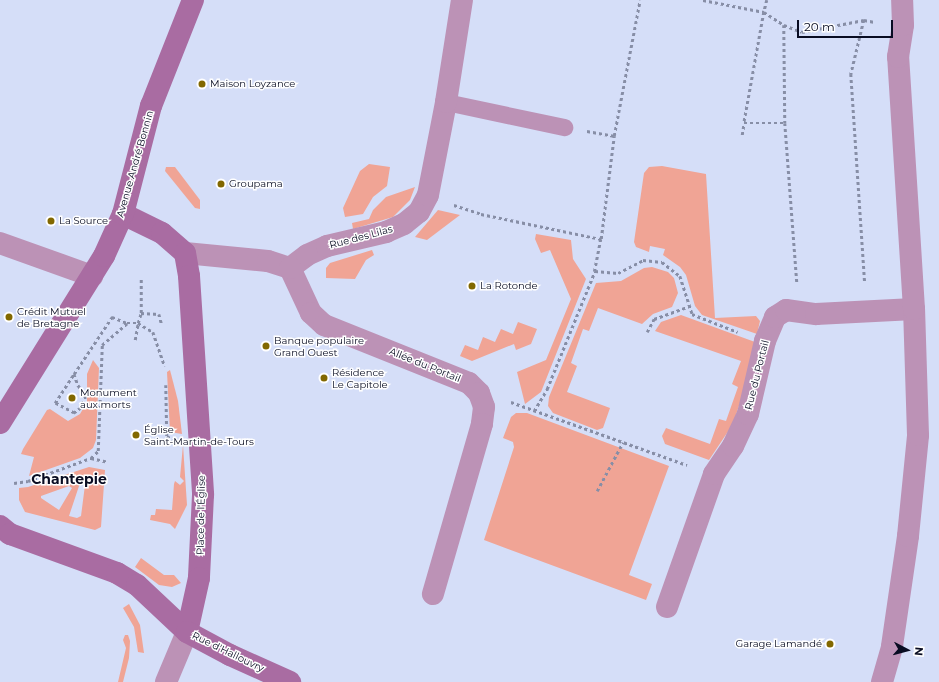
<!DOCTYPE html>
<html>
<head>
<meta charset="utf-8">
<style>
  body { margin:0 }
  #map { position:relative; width:939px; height:682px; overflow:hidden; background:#d5def8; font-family:Montserrat,sans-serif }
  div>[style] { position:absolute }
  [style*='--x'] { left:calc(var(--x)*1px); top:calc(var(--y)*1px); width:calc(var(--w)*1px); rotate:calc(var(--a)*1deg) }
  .green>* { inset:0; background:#f0a495 }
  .path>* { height:2.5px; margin-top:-1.25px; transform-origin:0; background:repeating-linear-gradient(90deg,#878ea6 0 3px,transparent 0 6px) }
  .service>* { height:17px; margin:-8.5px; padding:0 8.5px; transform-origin:8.5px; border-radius:8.5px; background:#bc92b6 }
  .minor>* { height:22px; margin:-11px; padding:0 11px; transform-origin:11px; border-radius:11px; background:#bc92b6 }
  .tertiary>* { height:22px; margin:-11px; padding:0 11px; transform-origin:11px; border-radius:11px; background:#bc92b6 }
  .secondary>* { height:22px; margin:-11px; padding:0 11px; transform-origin:11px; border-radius:11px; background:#a96ca2 }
  .dots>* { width:11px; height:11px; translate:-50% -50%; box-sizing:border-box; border:2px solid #fff; border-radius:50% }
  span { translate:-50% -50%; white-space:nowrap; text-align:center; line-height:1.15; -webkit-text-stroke:3px #fff; paint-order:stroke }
  .poi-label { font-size:10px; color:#080c22 }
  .left { translate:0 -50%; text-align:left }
  .right { translate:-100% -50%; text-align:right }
  .street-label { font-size:10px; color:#080c22 }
  .district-label { font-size:14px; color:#080c22; font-weight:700 }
  .north { position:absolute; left:887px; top:630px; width:40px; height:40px; -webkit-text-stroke:3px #fff; paint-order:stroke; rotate:96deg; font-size:11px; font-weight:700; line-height:16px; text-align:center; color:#080c22 }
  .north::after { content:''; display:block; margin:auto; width:14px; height:18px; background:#080c22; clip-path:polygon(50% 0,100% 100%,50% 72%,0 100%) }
  .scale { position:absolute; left:797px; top:20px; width:96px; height:18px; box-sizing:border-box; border:2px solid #080c22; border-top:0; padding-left:5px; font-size:12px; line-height:14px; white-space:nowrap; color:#080c22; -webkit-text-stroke:3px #fff; paint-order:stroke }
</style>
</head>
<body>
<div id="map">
  <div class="green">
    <div style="clip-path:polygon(369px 164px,390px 167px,387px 186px,373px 197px,363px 214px,345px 217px,343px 208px,360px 171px)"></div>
    <div style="clip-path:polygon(662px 166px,706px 174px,715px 318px,756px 316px,760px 321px,757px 334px,702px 315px,695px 306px,686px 275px,680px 267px,663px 255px,665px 249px,650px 246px,649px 252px,636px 247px,634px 242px,644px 173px,649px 167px)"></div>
    <div style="clip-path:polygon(166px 167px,175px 167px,200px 200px,200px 209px,195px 208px,165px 171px)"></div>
    <div style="clip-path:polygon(415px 187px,410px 200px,393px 217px,353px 229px,352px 223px,369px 219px,373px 210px,386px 197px)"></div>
    <div style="clip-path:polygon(438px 210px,460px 215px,427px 240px,415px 237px)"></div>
    <div style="clip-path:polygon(536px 234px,571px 240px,573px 259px,586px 279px,541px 392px,525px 404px,517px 372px,546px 360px,571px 299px,550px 250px,541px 253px,535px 239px)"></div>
    <div style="clip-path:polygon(372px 250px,374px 255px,366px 260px,355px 279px,326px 278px,326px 268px,330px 263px)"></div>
    <div style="clip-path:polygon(652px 267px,668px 272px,674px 278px,678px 293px,672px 307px,653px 314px,642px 324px,598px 308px,589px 331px,583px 329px,571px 363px,577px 366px,567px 392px,610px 408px,603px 428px,597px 430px,553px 413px,548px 406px,549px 397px,596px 283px,621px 281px,644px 268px)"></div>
    <div style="clip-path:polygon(681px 315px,755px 342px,749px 375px,733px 424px,709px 460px,665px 444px,662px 436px,666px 428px,710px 444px,719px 419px,726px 421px,738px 387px,732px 384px,741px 361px,655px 331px,661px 322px)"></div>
    <div style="clip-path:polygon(518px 322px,537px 329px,531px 344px,516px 350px,514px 344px,472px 361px,460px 356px,465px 345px,478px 350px,483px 337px,495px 342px,501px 329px,513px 334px)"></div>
    <div style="clip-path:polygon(93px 360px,99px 368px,96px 440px,93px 448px,80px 458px,29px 476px,34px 457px,21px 454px,23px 449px,47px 410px,50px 409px,68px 421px,80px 414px,87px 402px,87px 374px)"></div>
    <div style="clip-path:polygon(170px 370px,178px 401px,182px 434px,170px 432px,167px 372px)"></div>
    <div style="clip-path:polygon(516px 413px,527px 413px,669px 466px,629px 575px,652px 584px,646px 600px,484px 540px,514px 447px,513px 442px,503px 438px,511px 417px)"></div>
    <div style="clip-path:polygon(183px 445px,187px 505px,175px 529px,170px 524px,150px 520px,151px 515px,155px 515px,156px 509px,172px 510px,174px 484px,175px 481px,180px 485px,184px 481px,180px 477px)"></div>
    <div style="clip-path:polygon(evenodd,89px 467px,105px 470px,101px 527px,95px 530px,25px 512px,19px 500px,19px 488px,28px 487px,89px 467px,83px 482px,85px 485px,81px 516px,77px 518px,69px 516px,79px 486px,83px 482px,89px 467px,69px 486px,72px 488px,59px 510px,41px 498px,41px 496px,69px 486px)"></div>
    <div style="clip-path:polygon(141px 558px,164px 575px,174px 575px,181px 583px,172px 587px,159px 585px,135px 567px)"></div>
    <div style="clip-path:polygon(129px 604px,140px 625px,144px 653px,138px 652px,134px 627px,123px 608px)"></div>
    <div style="clip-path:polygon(125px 635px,128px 635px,130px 641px,129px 658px,123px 682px,118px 682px,126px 648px,123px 640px)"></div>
  </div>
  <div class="path">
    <div style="--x:703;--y:0;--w:62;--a:11.1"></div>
    <div style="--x:764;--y:12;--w:113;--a:100.2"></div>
    <div style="--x:744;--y:123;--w:41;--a:0"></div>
    <div style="--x:785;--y:123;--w:161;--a:85.7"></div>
    <div style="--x:767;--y:0;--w:12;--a:104"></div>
    <div style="--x:764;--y:12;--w:24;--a:33"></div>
    <div style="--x:784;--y:25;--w:19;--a:21"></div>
    <div style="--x:802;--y:32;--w:63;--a:-11"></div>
    <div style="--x:864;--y:20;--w:11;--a:10"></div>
    <div style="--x:864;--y:20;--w:56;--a:103.5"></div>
    <div style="--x:851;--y:74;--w:210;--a:86.2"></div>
    <div style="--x:784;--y:25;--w:98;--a:89.4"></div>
    <div style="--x:587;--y:131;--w:27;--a:10"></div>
    <div style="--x:742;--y:135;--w:12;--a:-81"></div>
    <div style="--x:454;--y:205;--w:28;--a:18"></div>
    <div style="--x:481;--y:214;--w:123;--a:11.8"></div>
    <div style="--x:601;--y:239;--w:33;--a:101"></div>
    <div style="--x:601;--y:239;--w:104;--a:-82.8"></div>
    <div style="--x:614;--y:136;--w:138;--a:-79.2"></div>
    <div style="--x:141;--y:313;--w:18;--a:3"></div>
    <div style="--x:159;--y:314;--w:11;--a:75"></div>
    <div style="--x:647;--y:332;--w:15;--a:-62"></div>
    <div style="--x:654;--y:319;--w:37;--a:-20"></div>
    <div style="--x:135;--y:340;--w:17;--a:-80"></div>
    <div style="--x:138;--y:323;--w:17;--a:31"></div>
    <div style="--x:153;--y:332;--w:36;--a:71"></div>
    <div style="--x:74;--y:374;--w:12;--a:70"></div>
    <div style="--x:78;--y:385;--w:14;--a:54"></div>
    <div style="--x:86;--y:396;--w:13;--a:113"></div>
    <div style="--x:81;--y:408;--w:9;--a:144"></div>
    <div style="--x:74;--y:413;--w:21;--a:-152"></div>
    <div style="--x:55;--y:403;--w:35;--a:-57"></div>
    <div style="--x:74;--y:374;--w:69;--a:-56.3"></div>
    <div style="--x:112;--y:317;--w:16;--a:22"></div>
    <div style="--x:166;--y:385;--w:51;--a:88.9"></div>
    <div style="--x:167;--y:436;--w:6;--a:31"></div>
    <div style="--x:101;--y:393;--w:9;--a:0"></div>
    <div style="--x:511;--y:402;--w:187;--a:19.7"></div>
    <div style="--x:534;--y:411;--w:26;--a:-59"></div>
    <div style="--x:547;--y:389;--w:127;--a:-67.9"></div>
    <div style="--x:595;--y:271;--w:23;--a:5"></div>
    <div style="--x:618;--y:273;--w:28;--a:-27"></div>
    <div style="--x:643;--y:260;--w:19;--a:6"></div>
    <div style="--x:662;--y:262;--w:23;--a:38"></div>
    <div style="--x:680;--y:276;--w:40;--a:72"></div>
    <div style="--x:692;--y:314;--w:49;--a:21.4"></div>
    <div style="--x:91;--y:458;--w:17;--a:13"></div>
    <div style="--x:14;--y:483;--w:14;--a:-8"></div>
    <div style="--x:28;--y:481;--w:67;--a:-20.1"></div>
    <div style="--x:91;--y:458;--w:10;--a:-45"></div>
    <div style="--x:98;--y:451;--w:106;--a:-87.8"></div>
    <div style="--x:102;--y:345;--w:33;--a:-41"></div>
    <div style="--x:127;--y:323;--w:11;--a:0"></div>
    <div style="--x:138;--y:323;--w:10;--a:-73"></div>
    <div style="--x:141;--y:313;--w:34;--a:-90"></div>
    <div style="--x:597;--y:491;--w:55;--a:-62"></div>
  </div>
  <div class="service">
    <div style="--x:446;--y:102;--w:121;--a:12"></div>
  </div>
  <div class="minor">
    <div style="--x:0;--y:243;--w:98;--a:19.7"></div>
    <div style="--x:185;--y:253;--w:83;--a:5.5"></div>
    <div style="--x:268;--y:261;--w:23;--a:18"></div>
    <div style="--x:290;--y:268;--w:50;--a:65"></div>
    <div style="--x:311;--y:313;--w:18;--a:43"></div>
    <div style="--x:324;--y:325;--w:156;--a:21.8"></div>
    <div style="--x:469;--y:383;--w:14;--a:45"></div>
    <div style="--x:479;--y:393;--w:15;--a:70"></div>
    <div style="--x:484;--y:407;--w:17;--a:97"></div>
    <div style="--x:482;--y:424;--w:177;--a:106.1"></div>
    <div style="--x:290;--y:268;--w:21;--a:-37"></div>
    <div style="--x:307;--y:255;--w:22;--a:-24"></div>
    <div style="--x:327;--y:246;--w:61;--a:-13.3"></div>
    <div style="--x:386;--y:232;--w:20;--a:-24"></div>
    <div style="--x:404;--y:224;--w:19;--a:-39"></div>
    <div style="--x:419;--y:212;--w:19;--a:-62"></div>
    <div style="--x:428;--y:195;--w:95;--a:-79"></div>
    <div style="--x:446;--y:102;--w:103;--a:-81.1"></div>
    <div style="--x:667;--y:607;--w:141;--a:-70.5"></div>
    <div style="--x:714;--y:474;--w:34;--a:-56"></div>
    <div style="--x:733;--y:446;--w:35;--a:-65"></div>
    <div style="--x:748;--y:414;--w:75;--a:-76.9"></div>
    <div style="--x:765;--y:341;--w:26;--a:-67"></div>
    <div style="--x:775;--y:317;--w:13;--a:-32"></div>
    <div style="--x:786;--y:310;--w:30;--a:8"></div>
    <div style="--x:816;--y:314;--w:98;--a:-2.9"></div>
    <div style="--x:882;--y:682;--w:37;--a:-74"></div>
    <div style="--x:892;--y:646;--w:111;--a:-81.7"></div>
    <div style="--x:908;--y:536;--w:101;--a:-84.3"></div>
    <div style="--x:918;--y:435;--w:126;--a:-91.8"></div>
    <div style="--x:914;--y:309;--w:253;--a:-93.6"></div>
    <div style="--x:898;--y:57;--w:32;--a:-81"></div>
    <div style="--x:903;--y:25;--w:25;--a:-92"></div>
  </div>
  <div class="tertiary">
    <div style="--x:166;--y:682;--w:54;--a:-67.2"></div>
  </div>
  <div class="secondary">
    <div style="--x:123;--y:214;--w:43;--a:26"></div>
    <div style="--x:162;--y:233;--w:30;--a:41"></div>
    <div style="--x:185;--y:253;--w:23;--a:80"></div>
    <div style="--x:189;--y:276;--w:219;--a:86.3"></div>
    <div style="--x:203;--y:495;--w:83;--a:92.8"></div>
    <div style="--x:199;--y:578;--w:55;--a:102.5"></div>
    <div style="--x:0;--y:423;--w:197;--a:-58.1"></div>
    <div style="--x:104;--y:256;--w:46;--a:-65.7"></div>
    <div style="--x:123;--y:214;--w:112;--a:-75.5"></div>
    <div style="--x:151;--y:106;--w:114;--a:-68.4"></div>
    <div style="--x:0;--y:526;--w:13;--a:39"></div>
    <div style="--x:10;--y:534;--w:114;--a:20"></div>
    <div style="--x:117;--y:573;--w:23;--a:31"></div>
    <div style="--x:137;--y:585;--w:69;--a:43.2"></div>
    <div style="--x:187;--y:632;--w:49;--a:28.1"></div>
    <div style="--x:230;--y:655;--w:66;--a:24.2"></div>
  </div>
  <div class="dots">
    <div style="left:202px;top:84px;background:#826800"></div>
    <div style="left:221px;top:184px;background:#826800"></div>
    <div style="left:51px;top:221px;background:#826800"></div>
    <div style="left:472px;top:286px;background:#826800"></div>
    <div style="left:9px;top:317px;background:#826800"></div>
    <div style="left:266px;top:346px;background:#826800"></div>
    <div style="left:324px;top:378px;background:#826800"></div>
    <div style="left:72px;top:398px;background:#826800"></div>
    <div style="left:136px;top:435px;background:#826800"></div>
    <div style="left:830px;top:644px;background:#826800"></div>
  </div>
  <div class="poi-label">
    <span class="left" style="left:210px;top:84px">Maison Loyzance</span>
    <span class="left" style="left:229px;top:184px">Groupama</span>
    <span class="left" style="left:59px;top:221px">La Source</span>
    <span class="left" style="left:480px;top:286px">La Rotonde</span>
    <span class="left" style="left:17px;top:317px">Crédit Mutuel<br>de Bretagne</span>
    <span class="left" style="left:274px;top:346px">Banque populaire<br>Grand Ouest</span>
    <span class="left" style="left:332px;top:378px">Résidence<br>Le Capitole</span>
    <span class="left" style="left:80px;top:398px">Monument<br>aux morts</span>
    <span class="left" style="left:144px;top:435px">Église<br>Saint-Martin-de-Tours</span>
    <span class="right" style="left:822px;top:644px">Garage Lamandé</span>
  </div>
  <div class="street-label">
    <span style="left:135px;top:164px;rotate:-74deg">Avenue André Bonnin</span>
    <span style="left:361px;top:237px;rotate:-15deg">Rue des Lilas</span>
    <span style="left:425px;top:365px;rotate:22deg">Allée du Portail</span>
    <span style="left:757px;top:375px;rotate:-76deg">Rue du Portail</span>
    <span style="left:201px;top:515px;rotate:-89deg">Place de l'Église</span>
    <span style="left:228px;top:652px;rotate:26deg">Rue d'Hallouvry</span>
  </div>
  <div class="district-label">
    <span style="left:69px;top:479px">Chantepie</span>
  </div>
  <div class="north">N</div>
  <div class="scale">20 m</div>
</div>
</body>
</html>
